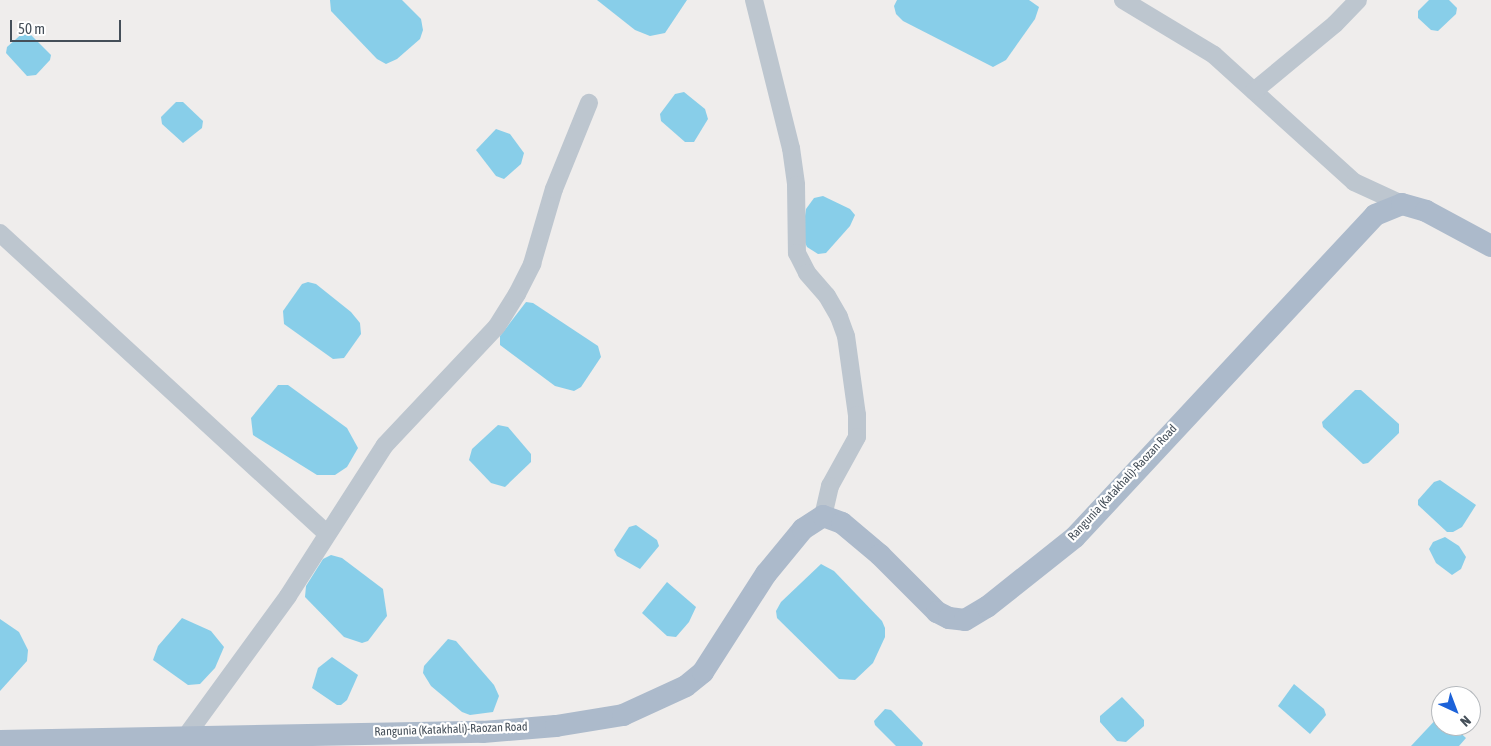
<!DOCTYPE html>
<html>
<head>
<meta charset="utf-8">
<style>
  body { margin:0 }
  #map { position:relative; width:1491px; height:746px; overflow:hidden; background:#efedec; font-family:"Asap Condensed",sans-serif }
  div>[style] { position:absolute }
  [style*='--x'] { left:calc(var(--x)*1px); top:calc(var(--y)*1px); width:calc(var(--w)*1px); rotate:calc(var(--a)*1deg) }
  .water>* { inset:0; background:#88cee9 }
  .minor>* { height:18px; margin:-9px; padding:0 9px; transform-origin:9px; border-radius:9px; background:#bdc6cf }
  .major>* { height:22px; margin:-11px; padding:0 11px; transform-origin:11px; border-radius:11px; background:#acbacb }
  span { translate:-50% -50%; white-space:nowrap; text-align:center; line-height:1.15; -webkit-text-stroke:4.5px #fff; paint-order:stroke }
  .street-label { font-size:12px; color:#454f59 }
  .north { position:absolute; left:1431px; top:686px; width:50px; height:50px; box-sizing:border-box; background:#fff; border:1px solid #b5b9bd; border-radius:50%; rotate:137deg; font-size:14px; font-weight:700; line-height:20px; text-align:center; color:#454f59 }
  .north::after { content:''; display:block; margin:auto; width:18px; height:22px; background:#1c62d9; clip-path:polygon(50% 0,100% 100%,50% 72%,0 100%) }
  .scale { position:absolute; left:10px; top:20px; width:111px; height:22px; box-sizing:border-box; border:2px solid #454f59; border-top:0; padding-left:6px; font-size:15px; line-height:18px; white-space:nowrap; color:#454f59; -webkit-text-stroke:4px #fff; paint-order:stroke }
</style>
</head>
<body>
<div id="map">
  <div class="water">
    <div style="clip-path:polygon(330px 0,402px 0,421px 19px,423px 30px,420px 39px,397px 59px,386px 64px,377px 59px,331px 11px)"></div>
    <div style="clip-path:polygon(597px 0,687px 0,665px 33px,650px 36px,635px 30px)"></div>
    <div style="clip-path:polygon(897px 0,1029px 0,1039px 7px,1035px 19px,1006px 60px,993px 67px,903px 21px,896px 14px,894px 6px)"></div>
    <div style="clip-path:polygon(1429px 0,1449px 0,1457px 8px,1456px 14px,1438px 31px,1431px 30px,1418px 18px,1418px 11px)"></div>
    <div style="clip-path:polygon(24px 32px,30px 34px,51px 55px,50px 60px,36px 75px,27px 76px,6px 53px,7px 47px)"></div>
    <div style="clip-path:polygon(684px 92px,705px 109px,708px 119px,694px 142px,685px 142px,661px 121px,660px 114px,675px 94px)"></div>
    <div style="clip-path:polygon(176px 102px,183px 102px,203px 121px,202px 128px,183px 143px,162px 124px,161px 117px)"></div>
    <div style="clip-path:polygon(496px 129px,510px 134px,524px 153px,521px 164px,504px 179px,496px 176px,476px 150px)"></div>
    <div style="clip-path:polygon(823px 196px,850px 209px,855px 215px,850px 226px,826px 253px,818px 254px,807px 247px,802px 236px,806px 209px,814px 198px)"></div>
    <div style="clip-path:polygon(308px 282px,316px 284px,351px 312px,360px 323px,361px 334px,344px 358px,333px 359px,284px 324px,283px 311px,302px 284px)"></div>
    <div style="clip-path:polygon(526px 302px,533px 303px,598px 346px,601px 357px,581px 387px,574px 391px,555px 386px,500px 345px,500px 336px)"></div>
    <div style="clip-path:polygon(278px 385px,288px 385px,347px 428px,358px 448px,347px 467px,335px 475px,317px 475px,253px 435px,251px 418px)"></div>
    <div style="clip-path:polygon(1355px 390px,1361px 390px,1399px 424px,1399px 433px,1368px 463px,1363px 464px,1323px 427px,1322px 422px)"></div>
    <div style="clip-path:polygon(498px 425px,508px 427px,531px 454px,531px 462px,505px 487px,491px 483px,469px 460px,472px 449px)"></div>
    <div style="clip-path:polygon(1440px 480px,1476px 505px,1462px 527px,1453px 532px,1447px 532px,1418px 505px,1418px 500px,1434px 482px)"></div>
    <div style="clip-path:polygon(636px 525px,657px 540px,659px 546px,640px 569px,617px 556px,614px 550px,629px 527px)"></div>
    <div style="clip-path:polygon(1445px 537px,1459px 546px,1466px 557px,1461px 569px,1452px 575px,1436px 563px,1429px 549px,1433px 542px)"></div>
    <div style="clip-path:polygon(331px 555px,342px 558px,383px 589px,387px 616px,368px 641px,362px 643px,344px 637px,305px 597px,306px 586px,323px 559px)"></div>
    <div style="clip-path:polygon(821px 564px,834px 571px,882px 621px,885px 628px,885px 637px,873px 663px,855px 680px,839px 679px,777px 618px,776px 611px,781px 602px)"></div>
    <div style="clip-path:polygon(667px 582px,696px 607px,689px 622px,676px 637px,667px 636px,642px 613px)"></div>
    <div style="clip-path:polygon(182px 618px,211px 631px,224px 647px,215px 668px,200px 684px,188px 685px,153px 660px,158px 646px)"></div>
    <div style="clip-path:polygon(0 619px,19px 632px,28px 650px,27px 661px,0 691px)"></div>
    <div style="clip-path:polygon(448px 639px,456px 641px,494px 685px,499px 696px,493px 712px,470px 715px,462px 712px,431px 686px,423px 673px,424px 666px)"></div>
    <div style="clip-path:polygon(332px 657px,358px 675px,347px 700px,341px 705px,337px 705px,312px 688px,318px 668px)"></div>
    <div style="clip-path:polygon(1294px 684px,1324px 709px,1326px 715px,1310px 734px,1278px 706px)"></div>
    <div style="clip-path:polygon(1122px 697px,1144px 720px,1144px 726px,1126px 742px,1117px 741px,1100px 722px,1100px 716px)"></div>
    <div style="clip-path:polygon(885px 709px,891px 710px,923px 743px,922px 746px,896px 746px,875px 725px,874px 721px)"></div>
    <div style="clip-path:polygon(1441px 714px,1441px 726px,1453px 726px,1466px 738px,1459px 746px,1411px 746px)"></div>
  </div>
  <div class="minor">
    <div style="--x:754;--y:0;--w:153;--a:76"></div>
    <div style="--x:791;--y:148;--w:37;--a:82"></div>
    <div style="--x:796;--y:185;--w:68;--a:89.2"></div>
    <div style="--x:797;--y:253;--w:22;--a:63"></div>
    <div style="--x:807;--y:273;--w:30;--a:49"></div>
    <div style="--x:827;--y:296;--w:24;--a:60"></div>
    <div style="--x:839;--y:317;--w:20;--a:70"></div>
    <div style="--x:846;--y:336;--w:80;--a:82.1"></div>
    <div style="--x:857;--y:415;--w:22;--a:90"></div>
    <div style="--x:857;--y:437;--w:56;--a:118.9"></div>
    <div style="--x:830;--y:486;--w:31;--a:103"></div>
    <div style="--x:1123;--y:0;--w:106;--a:31.1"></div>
    <div style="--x:1214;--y:55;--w:189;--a:42.2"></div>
    <div style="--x:1354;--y:182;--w:53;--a:24.6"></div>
    <div style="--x:1254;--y:91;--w:105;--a:-39.6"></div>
    <div style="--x:1335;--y:24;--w:33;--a:-46"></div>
    <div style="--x:0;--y:233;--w:443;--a:42.6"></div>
    <div style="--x:186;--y:736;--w:173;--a:-53.9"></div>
    <div style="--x:288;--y:596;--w:179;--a:-57.3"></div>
    <div style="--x:385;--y:445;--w:163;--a:-46.7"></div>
    <div style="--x:497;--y:326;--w:38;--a:-58"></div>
    <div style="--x:517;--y:294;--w:34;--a:-63"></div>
    <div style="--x:532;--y:264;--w:78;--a:-73.7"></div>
    <div style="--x:554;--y:189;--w:93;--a:-67.9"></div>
  </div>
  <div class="major">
    <div style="--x:0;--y:741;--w:483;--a:-1.1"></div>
    <div style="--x:483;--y:732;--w:73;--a:-4.7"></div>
    <div style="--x:556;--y:726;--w:68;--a:-9.3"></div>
    <div style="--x:623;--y:715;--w:69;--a:-24.7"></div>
    <div style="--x:686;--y:686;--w:22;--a:-39"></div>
    <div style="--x:703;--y:672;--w:117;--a:-57.3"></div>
    <div style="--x:766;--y:574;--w:58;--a:-50.6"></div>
    <div style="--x:803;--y:529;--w:24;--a:-33"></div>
    <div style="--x:823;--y:516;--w:20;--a:20"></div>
    <div style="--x:842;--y:523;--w:50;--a:40.1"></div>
    <div style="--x:880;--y:555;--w:81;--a:45"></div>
    <div style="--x:937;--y:612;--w:13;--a:27"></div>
    <div style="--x:949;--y:618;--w:16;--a:7"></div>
    <div style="--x:965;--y:620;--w:26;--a:-31"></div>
    <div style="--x:987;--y:607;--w:112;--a:-38.5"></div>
    <div style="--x:1075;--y:537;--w:440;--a:-47"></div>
    <div style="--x:1375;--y:215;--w:29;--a:-22"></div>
    <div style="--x:1402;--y:204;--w:25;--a:16"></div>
    <div style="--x:1426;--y:211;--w:74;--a:28.3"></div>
  </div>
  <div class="street-label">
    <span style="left:1123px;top:483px;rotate:-47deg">Rangunia (Katakhali)-Raozan Road</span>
    <span style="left:451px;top:730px;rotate:-2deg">Rangunia (Katakhali)-Raozan Road</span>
  </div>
  <div class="north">N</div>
  <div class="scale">50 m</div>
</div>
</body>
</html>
